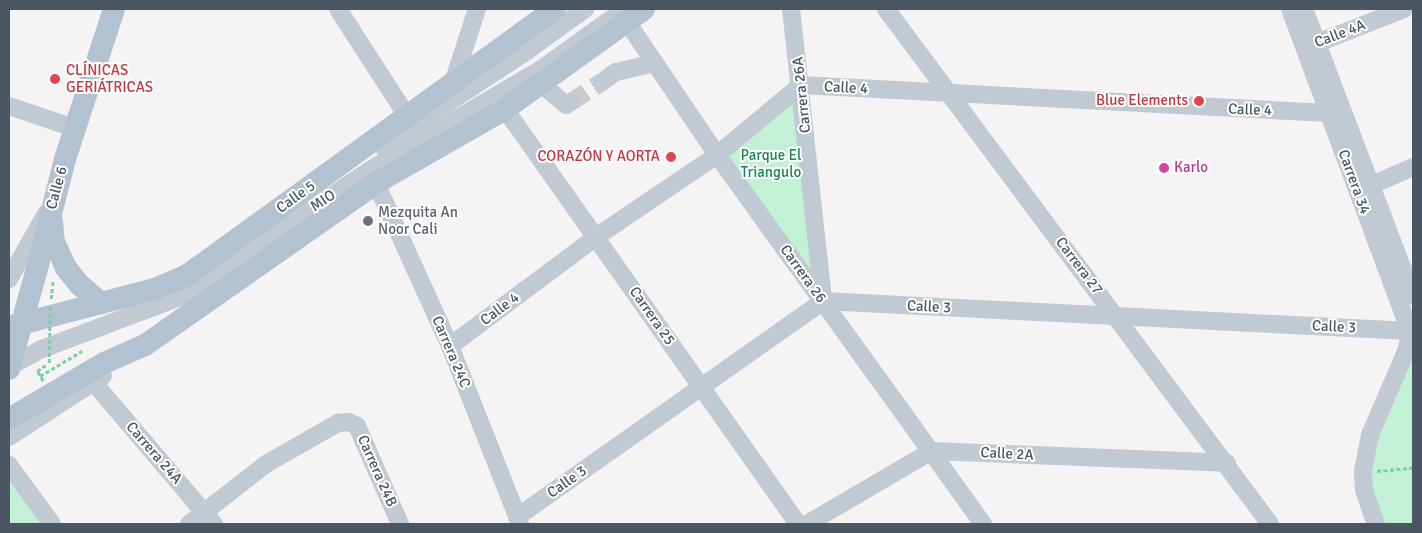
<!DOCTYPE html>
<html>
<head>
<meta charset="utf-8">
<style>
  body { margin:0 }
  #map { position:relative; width:1422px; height:533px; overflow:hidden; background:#f5f3f3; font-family:Signika,sans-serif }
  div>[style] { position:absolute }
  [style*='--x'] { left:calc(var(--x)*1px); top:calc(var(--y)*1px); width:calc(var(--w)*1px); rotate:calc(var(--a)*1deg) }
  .green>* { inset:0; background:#c3f1d5 }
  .minor-tunnel>* { height:18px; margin-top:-9px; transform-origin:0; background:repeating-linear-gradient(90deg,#caccce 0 18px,transparent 0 27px) }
  .path>* { height:2.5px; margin-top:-1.25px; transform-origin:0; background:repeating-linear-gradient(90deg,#7ad0a6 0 4px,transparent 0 6.5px) }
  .minor>* { height:18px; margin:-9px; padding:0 9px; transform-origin:9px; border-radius:9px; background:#c1cad2 }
  .major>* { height:22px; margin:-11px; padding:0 11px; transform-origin:11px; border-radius:11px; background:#b3c2d1 }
  .path-bridge>* { height:2.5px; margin-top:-1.25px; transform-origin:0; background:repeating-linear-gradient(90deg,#7ad0a6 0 4px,transparent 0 6.5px) }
  .major-bridge>* { height:22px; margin:-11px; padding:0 11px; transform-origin:11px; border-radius:11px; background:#b3c2d1 }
  .dots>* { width:14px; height:14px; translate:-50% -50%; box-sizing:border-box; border:2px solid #fff; border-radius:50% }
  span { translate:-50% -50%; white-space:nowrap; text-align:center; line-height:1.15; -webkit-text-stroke:4px #fff; paint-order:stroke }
  .street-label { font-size:15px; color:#4a5661 }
  .health-label { font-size:15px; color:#be3a42 }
  .left { translate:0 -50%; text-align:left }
  .right { translate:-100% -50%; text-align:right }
  .park-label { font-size:15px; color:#17864f }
  .hotel-label { font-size:15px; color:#b23c85 }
  .worship-label { font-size:15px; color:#5b616d }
  .frame { position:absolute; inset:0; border:10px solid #4a5661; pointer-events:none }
</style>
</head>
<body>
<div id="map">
  <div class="green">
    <div style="clip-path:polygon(801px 85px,823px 301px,717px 155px)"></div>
    <div style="clip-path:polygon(1413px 348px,1413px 524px,1376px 524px,1363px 472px)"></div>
    <div style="clip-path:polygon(9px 465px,52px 524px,9px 524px)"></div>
  </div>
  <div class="minor-tunnel">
    <div style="--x:571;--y:102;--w:37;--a:-33"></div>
  </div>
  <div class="path">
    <div style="--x:51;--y:299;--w:19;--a:-84"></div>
    <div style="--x:40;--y:376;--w:49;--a:-30.8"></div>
    <div style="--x:43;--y:381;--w:12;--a:-121"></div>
    <div style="--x:37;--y:371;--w:11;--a:-34"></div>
    <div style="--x:1377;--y:471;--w:36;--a:-5"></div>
  </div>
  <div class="minor">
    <div style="--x:338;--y:9;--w:127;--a:57.2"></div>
    <div style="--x:791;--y:9;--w:294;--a:83.7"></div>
    <div style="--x:886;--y:9;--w:642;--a:53.29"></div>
    <div style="--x:1290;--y:9;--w:344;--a:69.6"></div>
    <div style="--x:1410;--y:331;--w:18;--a:99"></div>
    <div style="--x:1407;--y:349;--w:94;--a:113.3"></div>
    <div style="--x:1370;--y:435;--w:38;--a:101"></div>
    <div style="--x:1363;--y:472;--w:18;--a:87"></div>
    <div style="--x:1364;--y:490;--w:36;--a:71"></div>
    <div style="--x:1304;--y:9;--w:307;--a:69.2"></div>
    <div style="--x:627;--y:22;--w:161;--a:55.9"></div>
    <div style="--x:717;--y:155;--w:455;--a:54.2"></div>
    <div style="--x:1307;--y:47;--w:104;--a:-21.4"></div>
    <div style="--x:454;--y:80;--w:75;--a:-72.1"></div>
    <div style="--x:602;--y:82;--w:17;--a:-36"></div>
    <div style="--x:616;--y:72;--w:40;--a:-13"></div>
    <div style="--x:540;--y:83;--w:34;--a:40"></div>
    <div style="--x:566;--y:105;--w:6;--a:-31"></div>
    <div style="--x:9;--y:106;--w:69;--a:18.7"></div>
    <div style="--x:505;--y:109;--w:508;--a:54.78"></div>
    <div style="--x:382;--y:146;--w:173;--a:-33.2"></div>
    <div style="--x:527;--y:51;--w:72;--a:-35.9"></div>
    <div style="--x:376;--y:183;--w:179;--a:65.6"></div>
    <div style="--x:450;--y:346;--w:191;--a:68.5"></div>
    <div style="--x:1358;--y:191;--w:60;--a:-23.6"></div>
    <div style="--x:9;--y:279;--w:75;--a:-60.4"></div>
    <div style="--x:450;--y:346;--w:182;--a:-36.7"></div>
    <div style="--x:596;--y:237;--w:146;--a:-34.1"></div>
    <div style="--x:717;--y:155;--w:109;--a:-39.8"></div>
    <div style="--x:801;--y:85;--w:528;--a:3.04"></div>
    <div style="--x:9;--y:367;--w:38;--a:-29"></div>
    <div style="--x:42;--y:349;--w:150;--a:-20.7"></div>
    <div style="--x:182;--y:296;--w:226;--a:-33.8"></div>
    <div style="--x:370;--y:170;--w:197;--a:-30.5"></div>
    <div style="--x:540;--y:70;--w:105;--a:-35.7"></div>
    <div style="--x:94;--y:383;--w:185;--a:49.6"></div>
    <div style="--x:9;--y:437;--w:112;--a:-33"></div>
    <div style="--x:9;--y:465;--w:73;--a:53.9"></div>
    <div style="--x:517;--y:517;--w:375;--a:-35.2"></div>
    <div style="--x:823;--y:301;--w:588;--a:2.93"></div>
    <div style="--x:189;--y:524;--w:98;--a:-37.9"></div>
    <div style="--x:266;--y:464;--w:83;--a:-29.7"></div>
    <div style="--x:338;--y:423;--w:11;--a:-5"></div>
    <div style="--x:349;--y:422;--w:9;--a:27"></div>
    <div style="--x:357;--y:426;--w:107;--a:66.3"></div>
    <div style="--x:807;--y:524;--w:145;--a:-30.3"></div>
    <div style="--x:932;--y:451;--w:295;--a:2.3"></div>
  </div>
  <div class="major">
    <div style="--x:52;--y:221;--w:21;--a:85"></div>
    <div style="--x:54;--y:242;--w:29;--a:65"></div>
    <div style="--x:66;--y:268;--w:22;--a:51"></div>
    <div style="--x:80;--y:285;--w:28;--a:41"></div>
    <div style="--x:38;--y:265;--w:109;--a:-75.7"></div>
    <div style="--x:65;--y:159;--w:158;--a:-71.9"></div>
    <div style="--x:9;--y:327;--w:151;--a:-14.6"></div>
    <div style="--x:155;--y:289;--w:34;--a:-23"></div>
    <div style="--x:186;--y:276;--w:455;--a:-35.9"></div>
    <div style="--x:104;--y:363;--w:45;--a:-23.7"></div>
    <div style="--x:145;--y:345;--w:282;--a:-35"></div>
    <div style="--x:376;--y:183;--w:149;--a:-29.8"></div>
    <div style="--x:505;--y:109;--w:171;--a:-35.7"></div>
  </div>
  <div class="path-bridge">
    <div style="--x:49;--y:363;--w:58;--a:-89"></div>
  </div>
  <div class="major-bridge">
    <div style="--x:9;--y:369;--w:108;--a:-74.4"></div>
    <div style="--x:9;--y:419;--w:110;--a:-30.5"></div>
  </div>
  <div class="dots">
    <div style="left:55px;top:79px;background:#e0444e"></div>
    <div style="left:1199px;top:101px;background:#e0444e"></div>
    <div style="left:671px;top:157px;background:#e0444e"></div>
    <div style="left:1164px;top:168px;background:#d1479c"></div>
    <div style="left:368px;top:221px;background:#6b7280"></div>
  </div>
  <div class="street-label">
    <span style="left:1340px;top:34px;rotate:-21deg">Calle 4A</span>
    <span style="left:846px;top:88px;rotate:3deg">Calle 4</span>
    <span style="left:802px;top:95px;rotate:-96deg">Carrera 26A</span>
    <span style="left:1250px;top:110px;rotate:2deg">Calle 4</span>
    <span style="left:1354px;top:182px;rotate:70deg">Carrera 34</span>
    <span style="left:57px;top:188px;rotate:-75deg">Calle 6</span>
    <span style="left:296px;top:197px;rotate:-36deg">Calle 5</span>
    <span style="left:323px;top:201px;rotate:-34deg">MIO</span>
    <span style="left:1079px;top:266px;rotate:53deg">Carrera 27</span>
    <span style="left:803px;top:274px;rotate:54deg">Carrera 26</span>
    <span style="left:929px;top:307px;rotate:3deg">Calle 3</span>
    <span style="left:500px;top:309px;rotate:-37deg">Calle 4</span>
    <span style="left:652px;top:316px;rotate:55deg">Carrera 25</span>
    <span style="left:1334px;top:327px;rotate:3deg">Calle 3</span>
    <span style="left:451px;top:352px;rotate:67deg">Carrera 24C</span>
    <span style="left:154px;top:453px;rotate:49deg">Carrera 24A</span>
    <span style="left:1007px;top:454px;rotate:3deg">Calle 2A</span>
    <span style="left:377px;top:471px;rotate:66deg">Carrera 24B</span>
    <span style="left:567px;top:482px;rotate:-35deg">Calle 3</span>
  </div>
  <div class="health-label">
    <span class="left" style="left:66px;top:79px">CLÍNICAS<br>GERIÁTRICAS</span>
    <span class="right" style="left:1188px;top:101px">Blue Elements</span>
    <span class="right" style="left:660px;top:157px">CORAZÓN Y AORTA</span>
  </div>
  <div class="park-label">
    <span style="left:771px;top:164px">Parque El<br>Triangulo</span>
  </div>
  <div class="hotel-label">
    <span class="left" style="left:1174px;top:168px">Karlo</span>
  </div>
  <div class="worship-label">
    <span class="left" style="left:378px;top:221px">Mezquita An<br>Noor Cali</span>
  </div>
  <div class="frame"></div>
</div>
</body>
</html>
